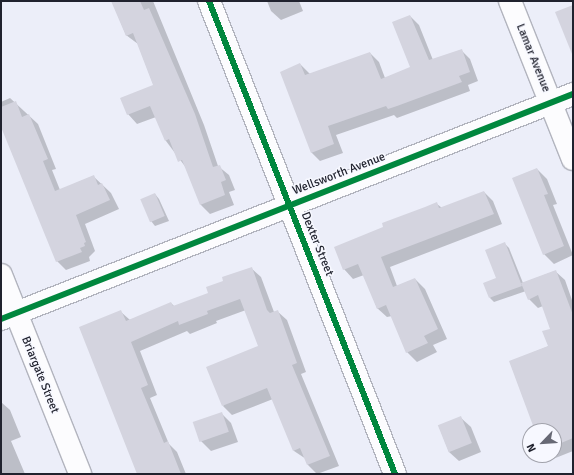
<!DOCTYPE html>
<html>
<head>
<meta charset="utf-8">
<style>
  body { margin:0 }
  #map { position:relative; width:574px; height:475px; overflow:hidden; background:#eceef9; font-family:Signika,sans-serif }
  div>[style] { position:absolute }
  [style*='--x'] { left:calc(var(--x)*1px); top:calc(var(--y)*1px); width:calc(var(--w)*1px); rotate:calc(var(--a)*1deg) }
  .shadow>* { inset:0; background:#0003 }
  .building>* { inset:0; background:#d4d4df; transform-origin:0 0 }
  .roads { filter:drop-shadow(1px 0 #b2b4be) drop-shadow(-1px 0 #b2b4be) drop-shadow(0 1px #b2b4be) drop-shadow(0 -1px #b2b4be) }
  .minor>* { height:22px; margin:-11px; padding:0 11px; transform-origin:11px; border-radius:11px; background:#fcfcfe }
  .cycleway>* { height:6px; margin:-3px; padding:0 3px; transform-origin:3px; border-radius:3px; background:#00873e }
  span { translate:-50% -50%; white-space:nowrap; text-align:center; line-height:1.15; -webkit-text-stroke:3px #f7f8ff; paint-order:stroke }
  .street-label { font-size:12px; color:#20222e }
  .frame { position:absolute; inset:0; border:2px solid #20222e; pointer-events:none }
  .north { position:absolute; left:522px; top:423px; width:40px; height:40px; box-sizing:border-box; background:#f7f8ff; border:1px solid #a1a2ab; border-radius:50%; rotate:245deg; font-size:11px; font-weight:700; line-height:16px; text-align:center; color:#20222e }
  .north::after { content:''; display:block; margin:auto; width:14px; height:18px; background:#676975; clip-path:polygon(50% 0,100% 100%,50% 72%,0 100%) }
</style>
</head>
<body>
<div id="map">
  <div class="shadow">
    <div style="clip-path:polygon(112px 1px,153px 1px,204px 125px,218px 166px,229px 175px,235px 190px,229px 192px,234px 205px,210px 214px,201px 205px,187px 169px,166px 141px,156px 117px,137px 124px,128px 114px,154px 86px,138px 44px,126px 35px)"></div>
    <div style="clip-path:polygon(267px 1px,299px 1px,303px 11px,281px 20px,271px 11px)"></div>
    <div style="clip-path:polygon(410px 16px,419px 25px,433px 60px,461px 50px,470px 59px,478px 81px,468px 85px,470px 91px,397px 118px,394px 115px,336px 135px,343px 153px,320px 161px,311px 152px,300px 64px,310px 74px,370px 53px,379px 62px,385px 78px,411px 68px)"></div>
    <div style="clip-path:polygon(10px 98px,38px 124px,56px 169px,52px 170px,60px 190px,93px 176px,111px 193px,119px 209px,85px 224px,95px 251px,89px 257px,90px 261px,66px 270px,57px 261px,1px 124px,1px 102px)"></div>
    <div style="clip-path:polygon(537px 169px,547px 179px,557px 204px,553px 205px,573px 255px,554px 264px,544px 254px)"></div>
    <div style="clip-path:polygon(484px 192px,493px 201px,502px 224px,390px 267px,397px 286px,415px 279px,425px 289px,447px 339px,433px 345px,437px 352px,417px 362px,407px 352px,392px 316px,387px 317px,377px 308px,364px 275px,353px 279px,344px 269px,385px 227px,437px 204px,442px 208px)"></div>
    <div style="clip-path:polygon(155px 194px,159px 199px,169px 221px,155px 226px,151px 221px)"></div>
    <div style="clip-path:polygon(505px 244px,509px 248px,523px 283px,555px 271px,565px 280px,573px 303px,573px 451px,553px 459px,549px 455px,554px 455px,554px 431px,536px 431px,510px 362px,549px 346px,551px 329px,543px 306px,538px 308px,529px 299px,526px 291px,494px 302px,490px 298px,498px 279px)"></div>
    <div style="clip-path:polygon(251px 268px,261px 277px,274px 312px,277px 311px,287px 320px,306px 372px,301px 374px,339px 466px,317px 474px,308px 465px,306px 459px,294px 451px,273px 399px,232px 415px,223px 406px,260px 347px,246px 310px,216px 321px,217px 323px,190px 334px,187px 331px,140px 351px,157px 395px,150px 398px,169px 444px,177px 452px,186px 474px,138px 474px,121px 312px,130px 320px,171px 303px,175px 307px,209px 294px,225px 281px)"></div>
    <div style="clip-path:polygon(1px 402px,10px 410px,21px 437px,11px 441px,25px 474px,1px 474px)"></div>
    <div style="clip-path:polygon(221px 413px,231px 423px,238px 442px,211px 451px,201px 441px)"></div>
    <div style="clip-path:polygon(461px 418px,471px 427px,481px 452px,459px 461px,449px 452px,439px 426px)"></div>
  </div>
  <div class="building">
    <div style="clip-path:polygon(111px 1px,140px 1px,144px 10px,149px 8px,195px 114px,213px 167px,220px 165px,226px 180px,221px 182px,225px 195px,200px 205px,182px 160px,178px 162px,169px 139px,165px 141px,150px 106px,127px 115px,120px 98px,153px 85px,133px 33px,126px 36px)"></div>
    <div style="clip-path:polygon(573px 5px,573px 54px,572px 54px,555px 12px)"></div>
    <div style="clip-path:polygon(410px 15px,429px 60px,462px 49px,470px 72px,459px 76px,462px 82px,397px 106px,388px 109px,386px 106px,328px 126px,334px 144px,311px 153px,280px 72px,300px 63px,305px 75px,370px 52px,381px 79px,410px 67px,392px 22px)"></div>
    <div style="clip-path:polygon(16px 101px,22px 117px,29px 114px,48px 159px,43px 161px,55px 191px,94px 175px,98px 185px,102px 183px,110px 200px,76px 215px,86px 242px,84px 243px,85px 246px,80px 248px,82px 252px,56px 262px,1px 127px,1px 107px)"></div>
    <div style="clip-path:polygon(537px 168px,548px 194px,544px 195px,564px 246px,543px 255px,512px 178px)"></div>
    <div style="clip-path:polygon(484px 191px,494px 214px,381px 257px,393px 287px,415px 278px,438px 329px,424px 336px,428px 343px,406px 353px,386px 305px,377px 309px,358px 264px,343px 270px,334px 247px,383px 227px,382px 223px,425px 207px,437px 202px,439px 208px)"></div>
    <div style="left:155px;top:193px;width:25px;height:16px;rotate:67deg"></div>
    <div style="clip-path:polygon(505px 242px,522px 286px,489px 298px,483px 283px,496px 278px,485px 250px)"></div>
    <div style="clip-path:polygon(252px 267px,267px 310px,270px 313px,278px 310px,297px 363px,292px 365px,330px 456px,307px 465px,300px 448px,293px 451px,267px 388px,222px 406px,206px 367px,258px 346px,240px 299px,207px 311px,208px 314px,179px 325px,178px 321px,131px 342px,148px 385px,141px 388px,164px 443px,168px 441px,181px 474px,137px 474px,79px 327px,121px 310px,126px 321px,171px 302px,173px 306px,208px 293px,206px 287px,223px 281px,222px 277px)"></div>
    <div style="clip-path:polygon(556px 270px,573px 315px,573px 438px,554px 446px,554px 431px,535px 431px,509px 361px,548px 346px,542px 331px,550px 329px,538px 295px,528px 300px,521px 283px)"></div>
    <div style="left:222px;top:412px;width:21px;height:31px;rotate:71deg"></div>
    <div style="left:461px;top:416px;width:29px;height:25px;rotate:68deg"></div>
  </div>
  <div class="roads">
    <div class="minor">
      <div style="--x:209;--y:1;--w:508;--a:68.53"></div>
      <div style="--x:510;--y:1;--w:170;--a:68.3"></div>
      <div style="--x:1;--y:275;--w:214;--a:68.3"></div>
      <div style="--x:1;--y:319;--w:615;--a:-21.47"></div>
    </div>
  </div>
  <div class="cycleway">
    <div style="--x:209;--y:1;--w:508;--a:68.53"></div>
    <div style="--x:1;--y:319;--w:615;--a:-21.47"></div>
  </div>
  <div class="street-label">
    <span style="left:533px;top:58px;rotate:68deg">Lamar Avenue</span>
    <span style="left:339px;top:174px;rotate:-21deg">Wellsworth Avenue</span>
    <span style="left:317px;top:244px;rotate:68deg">Dexter Street</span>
    <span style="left:40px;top:375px;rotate:68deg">Briargate Street</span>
  </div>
  <div class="frame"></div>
  <div class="north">N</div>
</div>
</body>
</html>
